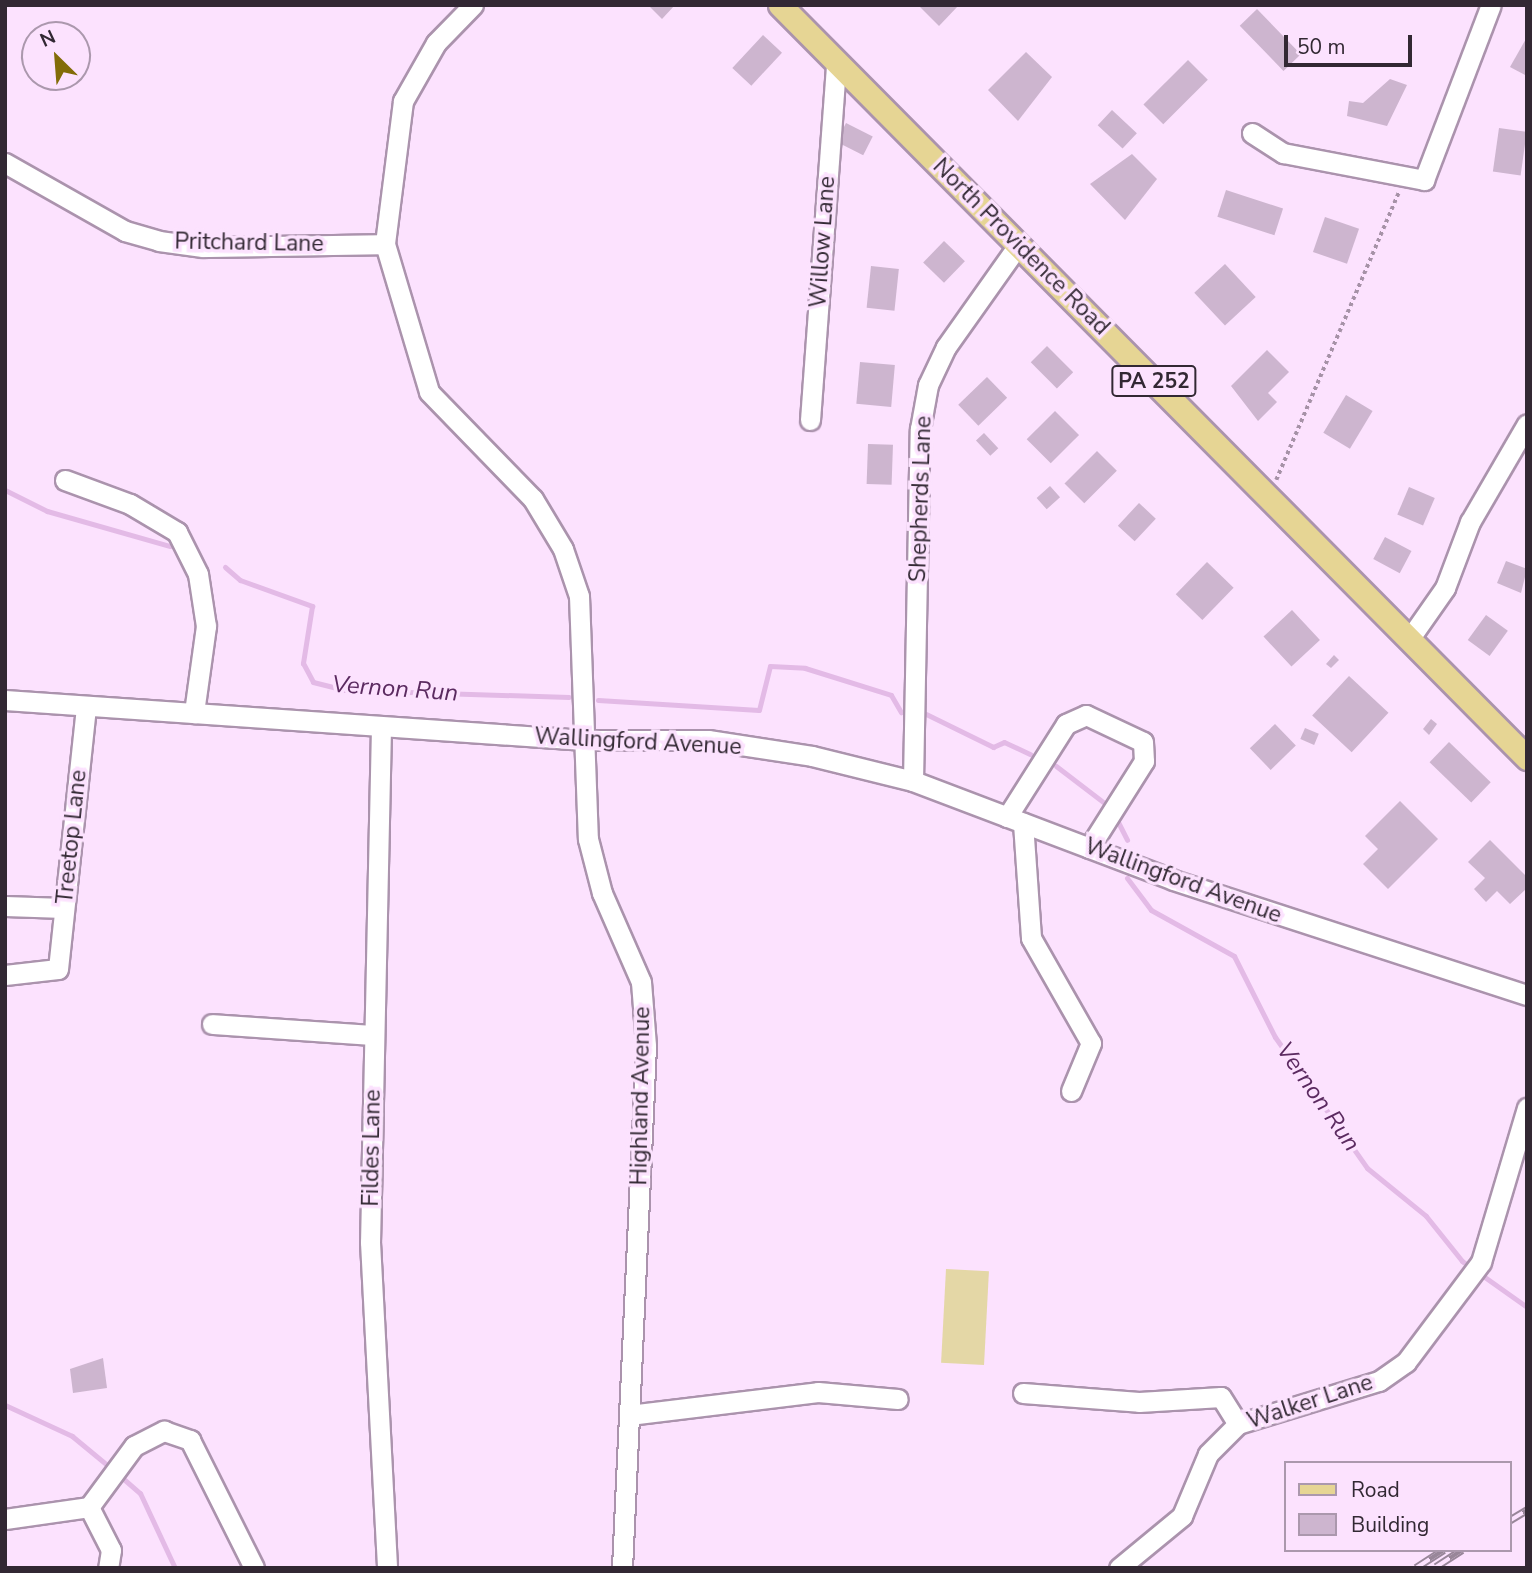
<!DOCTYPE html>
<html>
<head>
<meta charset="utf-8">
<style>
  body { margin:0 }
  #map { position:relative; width:1532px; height:1573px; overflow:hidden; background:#fce2fe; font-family:"Nunito Sans",sans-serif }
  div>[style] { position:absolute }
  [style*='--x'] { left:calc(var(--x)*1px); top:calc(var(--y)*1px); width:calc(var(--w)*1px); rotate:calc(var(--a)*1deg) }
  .green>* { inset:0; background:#e4d7a6; transform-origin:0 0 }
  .stream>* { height:5px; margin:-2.5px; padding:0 2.5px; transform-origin:2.5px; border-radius:2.5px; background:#e3bae6 }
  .building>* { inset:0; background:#cdb5cf; transform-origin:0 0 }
  .path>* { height:3.5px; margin-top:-1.75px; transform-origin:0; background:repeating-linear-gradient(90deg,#a692a7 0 3.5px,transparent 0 7px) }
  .roads { filter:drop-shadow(2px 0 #ab93ad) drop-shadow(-2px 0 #ab93ad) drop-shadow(0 2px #ab93ad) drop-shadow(0 -2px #ab93ad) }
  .minor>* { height:19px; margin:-9.5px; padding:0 9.5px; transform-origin:9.5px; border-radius:9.5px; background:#fff }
  .major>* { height:23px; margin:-11.5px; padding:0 11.5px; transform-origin:11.5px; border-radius:11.5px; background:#e6d594 }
  .rail>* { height:8px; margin-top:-4px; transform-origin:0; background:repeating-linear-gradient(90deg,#fce2fe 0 16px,#988699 0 32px); box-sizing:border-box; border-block:2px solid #988699 }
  span { translate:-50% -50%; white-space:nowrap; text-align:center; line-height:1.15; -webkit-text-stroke:7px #fce2fe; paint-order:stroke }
  .shield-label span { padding:2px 5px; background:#fce2fe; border:2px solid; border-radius:5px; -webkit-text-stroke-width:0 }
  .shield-label { font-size:21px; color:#322833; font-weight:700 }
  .street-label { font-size:23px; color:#322833 }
  .water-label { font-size:24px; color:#5b2a60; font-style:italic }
  .frame { position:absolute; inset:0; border:7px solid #322833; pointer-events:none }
  .legend { position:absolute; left:1284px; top:1461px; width:228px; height:91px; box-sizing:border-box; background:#fce2fe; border:2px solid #ab98ad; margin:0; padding:9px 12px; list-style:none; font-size:21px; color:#322833 }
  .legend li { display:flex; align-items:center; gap:14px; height:35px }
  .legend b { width:35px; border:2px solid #ab98ad }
  .north { position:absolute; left:21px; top:21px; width:70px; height:70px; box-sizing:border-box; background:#fce2fe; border:2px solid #ab98ad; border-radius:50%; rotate:335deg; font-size:19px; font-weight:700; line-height:28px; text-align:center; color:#322833 }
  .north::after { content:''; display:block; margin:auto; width:24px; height:32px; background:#836c08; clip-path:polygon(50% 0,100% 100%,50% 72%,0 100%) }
  .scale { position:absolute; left:1284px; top:35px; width:128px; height:32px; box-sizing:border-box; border:4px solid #322833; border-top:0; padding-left:9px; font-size:21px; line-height:24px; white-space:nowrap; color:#322833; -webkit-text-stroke:5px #fce2fe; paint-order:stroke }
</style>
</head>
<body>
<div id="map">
  <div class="green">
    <div style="left:946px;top:1269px;width:43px;height:94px;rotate:3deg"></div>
  </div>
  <div class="stream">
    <div style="--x:5;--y:490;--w:47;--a:26.6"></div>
    <div style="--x:47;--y:511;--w:128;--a:15.9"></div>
    <div style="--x:225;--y:567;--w:20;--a:41"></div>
    <div style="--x:240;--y:580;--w:77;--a:19.9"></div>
    <div style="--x:312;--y:606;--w:58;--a:99"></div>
    <div style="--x:303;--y:663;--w:21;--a:62"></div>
    <div style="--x:313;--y:682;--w:33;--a:14"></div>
    <div style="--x:345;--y:690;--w:224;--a:1.8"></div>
    <div style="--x:598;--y:700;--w:161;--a:3.6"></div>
    <div style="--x:759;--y:710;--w:45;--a:-76"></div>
    <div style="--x:770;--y:666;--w:35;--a:3"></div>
    <div style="--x:805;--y:668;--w:90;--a:17.4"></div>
    <div style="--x:891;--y:695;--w:20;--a:60"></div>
    <div style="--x:926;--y:714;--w:75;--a:26.2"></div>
    <div style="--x:993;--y:747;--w:12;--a:-24"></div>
    <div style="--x:1004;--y:742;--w:29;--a:25"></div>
    <div style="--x:1056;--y:766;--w:64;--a:37.4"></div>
    <div style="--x:1118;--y:822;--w:20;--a:63"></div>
    <div style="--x:1127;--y:878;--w:40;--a:53"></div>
    <div style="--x:1151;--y:910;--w:95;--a:29"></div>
    <div style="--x:1234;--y:956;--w:91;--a:63.2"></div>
    <div style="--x:1275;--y:1037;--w:160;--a:54.9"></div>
    <div style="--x:1367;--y:1168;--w:76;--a:39.1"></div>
    <div style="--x:1426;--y:1216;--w:58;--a:51.3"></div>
    <div style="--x:1462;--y:1261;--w:80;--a:35.3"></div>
    <div style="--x:5;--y:1405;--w:74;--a:24.8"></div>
    <div style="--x:72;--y:1436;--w:52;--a:39.5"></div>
    <div style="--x:119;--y:1475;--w:28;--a:41"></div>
    <div style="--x:140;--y:1493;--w:83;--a:65"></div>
  </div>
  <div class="building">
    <div style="clip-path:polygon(648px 5px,675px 5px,662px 19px)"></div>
    <div style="clip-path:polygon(918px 5px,959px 5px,939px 26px)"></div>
    <div style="left:1257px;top:9px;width:63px;height:24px;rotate:46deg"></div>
    <div style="left:763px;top:35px;width:26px;height:45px;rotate:43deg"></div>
    <div style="clip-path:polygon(1527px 37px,1527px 76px,1510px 67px)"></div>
    <div style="clip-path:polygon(1026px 52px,1052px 77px,1018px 121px,988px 90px)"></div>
    <div style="left:1188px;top:60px;width:28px;height:63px;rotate:45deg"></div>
    <div style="clip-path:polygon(1390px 79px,1407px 85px,1387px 126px,1347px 116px,1349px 101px,1363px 103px)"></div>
    <div style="left:1112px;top:110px;width:34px;height:21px;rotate:43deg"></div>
    <div style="left:846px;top:123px;width:30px;height:21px;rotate:27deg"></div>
    <div style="left:1499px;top:128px;width:28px;height:44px;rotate:8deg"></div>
    <div style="clip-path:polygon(1132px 154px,1157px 179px,1125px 220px,1090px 184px)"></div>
    <div style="left:1226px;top:190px;width:60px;height:28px;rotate:18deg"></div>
    <div style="left:1325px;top:217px;width:36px;height:37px;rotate:19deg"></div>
    <div style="left:944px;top:241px;width:29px;height:30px;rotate:44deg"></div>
    <div style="left:1225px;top:264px;width:45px;height:42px;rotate:47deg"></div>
    <div style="left:871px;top:266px;width:28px;height:42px;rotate:6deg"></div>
    <div style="left:1047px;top:346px;width:37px;height:23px;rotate:45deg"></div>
    <div style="clip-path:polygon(1267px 350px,1289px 372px,1268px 393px,1277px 402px,1258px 421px,1231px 386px)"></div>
    <div style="left:860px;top:362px;width:35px;height:42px;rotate:5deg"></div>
    <div style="left:987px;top:377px;width:29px;height:40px;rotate:46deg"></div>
    <div style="left:1346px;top:395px;width:31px;height:44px;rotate:31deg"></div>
    <div style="left:1055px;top:411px;width:34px;height:40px;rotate:45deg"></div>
    <div style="left:984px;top:433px;width:21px;height:11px;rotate:47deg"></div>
    <div style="left:868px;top:444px;width:25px;height:40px;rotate:2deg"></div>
    <div style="left:1097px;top:451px;width:28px;height:46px;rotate:45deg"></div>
    <div style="left:1050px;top:486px;width:15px;height:18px;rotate:48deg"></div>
    <div style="left:1409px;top:487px;width:28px;height:30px;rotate:23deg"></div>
    <div style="left:1139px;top:503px;width:23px;height:31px;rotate:43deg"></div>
    <div style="left:1385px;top:537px;width:30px;height:25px;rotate:28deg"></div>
    <div style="clip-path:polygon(1506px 561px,1527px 569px,1521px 593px,1497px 583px)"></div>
    <div style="left:1207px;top:562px;width:37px;height:45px;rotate:44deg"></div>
    <div style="left:1292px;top:610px;width:41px;height:39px;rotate:47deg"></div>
    <div style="left:1486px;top:615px;width:27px;height:31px;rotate:36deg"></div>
    <div style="clip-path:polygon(1334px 655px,1339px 660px,1331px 668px,1326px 664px)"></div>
    <div style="left:1349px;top:676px;width:54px;height:54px;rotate:43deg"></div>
    <div style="clip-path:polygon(1431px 719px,1437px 724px,1429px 735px,1423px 729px)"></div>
    <div style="left:1275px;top:724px;width:30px;height:35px;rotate:46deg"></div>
    <div style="left:1305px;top:728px;width:15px;height:12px;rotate:23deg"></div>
    <div style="left:1449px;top:742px;width:58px;height:28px;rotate:44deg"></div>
    <div style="clip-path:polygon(1400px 801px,1438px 839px,1388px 889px,1363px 864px,1378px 849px,1365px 836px)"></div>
    <div style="clip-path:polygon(1490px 840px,1527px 877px,1527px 888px,1510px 904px,1497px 891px,1486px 902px,1474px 889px,1485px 878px,1468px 862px)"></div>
    <div style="clip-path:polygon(103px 1358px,107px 1388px,73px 1393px,70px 1369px)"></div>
  </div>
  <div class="path">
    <div style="--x:1276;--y:480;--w:314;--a:-66.9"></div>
  </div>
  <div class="roads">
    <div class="minor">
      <div style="--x:473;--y:5;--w:53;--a:134.2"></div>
      <div style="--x:436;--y:43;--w:67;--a:119.6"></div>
      <div style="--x:403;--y:101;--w:144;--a:97.2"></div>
      <div style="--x:385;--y:244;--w:154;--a:73.4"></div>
      <div style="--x:429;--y:392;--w:149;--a:45.8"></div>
      <div style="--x:533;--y:499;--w:58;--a:59"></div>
      <div style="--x:563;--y:549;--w:50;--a:71.2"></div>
      <div style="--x:579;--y:596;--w:243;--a:87.9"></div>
      <div style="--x:588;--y:839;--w:56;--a:75.5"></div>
      <div style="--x:602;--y:893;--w:97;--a:66.3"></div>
      <div style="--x:641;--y:982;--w:64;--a:85.5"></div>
      <div style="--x:646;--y:1046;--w:523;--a:92.63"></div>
      <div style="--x:1252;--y:133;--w:37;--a:33"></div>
      <div style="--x:1283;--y:153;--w:144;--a:10.8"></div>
      <div style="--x:1424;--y:180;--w:187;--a:-69.1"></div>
      <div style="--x:5;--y:163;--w:138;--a:29.5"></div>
      <div style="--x:125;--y:231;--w:35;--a:16"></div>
      <div style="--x:159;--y:241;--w:44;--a:7.8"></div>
      <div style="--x:203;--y:247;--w:182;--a:-0.9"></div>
      <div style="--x:810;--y:420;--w:358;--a:-85.8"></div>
      <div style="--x:65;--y:480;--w:69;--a:20.3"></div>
      <div style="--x:130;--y:504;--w:55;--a:30.8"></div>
      <div style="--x:177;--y:532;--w:47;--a:63.4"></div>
      <div style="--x:198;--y:574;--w:53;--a:81.3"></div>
      <div style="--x:206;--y:626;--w:88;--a:97.9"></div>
      <div style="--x:1410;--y:638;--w:61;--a:-55"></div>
      <div style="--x:1445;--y:588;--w:71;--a:-69.3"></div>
      <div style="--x:1470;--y:522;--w:113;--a:-59.8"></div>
      <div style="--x:5;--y:700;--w:581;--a:3.95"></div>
      <div style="--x:585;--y:740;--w:123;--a:0"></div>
      <div style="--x:708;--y:740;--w:105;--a:8.7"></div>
      <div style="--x:812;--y:756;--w:104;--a:13.9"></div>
      <div style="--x:913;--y:781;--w:278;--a:20.8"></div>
      <div style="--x:1173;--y:880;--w:372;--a:18"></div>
      <div style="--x:381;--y:727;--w:515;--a:91.22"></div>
      <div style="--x:370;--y:1242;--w:326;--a:87"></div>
      <div style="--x:913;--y:781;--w:352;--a:-88.9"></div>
      <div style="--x:920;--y:429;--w:45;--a:-79.7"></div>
      <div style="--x:928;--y:385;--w:42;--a:-64.7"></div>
      <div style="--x:946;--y:347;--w:126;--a:-54.7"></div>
      <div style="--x:1007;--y:817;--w:110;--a:-57.6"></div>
      <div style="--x:1066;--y:724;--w:22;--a:-24"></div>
      <div style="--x:1086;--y:715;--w:63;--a:25.3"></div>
      <div style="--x:1143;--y:742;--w:19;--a:87"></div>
      <div style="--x:1144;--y:761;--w:103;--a:122.3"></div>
      <div style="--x:1023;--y:823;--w:115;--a:86"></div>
      <div style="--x:1031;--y:938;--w:121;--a:60.3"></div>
      <div style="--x:1091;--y:1043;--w:52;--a:112.6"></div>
      <div style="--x:5;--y:906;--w:59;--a:1.9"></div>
      <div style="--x:5;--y:975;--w:53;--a:-6.5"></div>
      <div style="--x:58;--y:969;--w:264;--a:-83.9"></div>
      <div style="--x:212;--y:1024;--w:162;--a:3.9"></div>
      <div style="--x:1023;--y:1393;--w:116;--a:4.4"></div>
      <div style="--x:1139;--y:1402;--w:82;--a:-3.5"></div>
      <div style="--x:1221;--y:1397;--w:32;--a:58"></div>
      <div style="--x:629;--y:1415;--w:190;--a:-6.9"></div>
      <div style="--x:818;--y:1392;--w:80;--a:5"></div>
      <div style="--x:89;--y:1507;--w:48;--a:62.9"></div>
      <div style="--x:111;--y:1550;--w:18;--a:99"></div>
      <div style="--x:5;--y:1519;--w:85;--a:-8.1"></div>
      <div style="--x:89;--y:1507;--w:76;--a:-53.6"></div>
      <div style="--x:134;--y:1446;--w:34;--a:-27"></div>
      <div style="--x:164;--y:1431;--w:28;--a:19"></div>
      <div style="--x:190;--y:1440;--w:143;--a:63.4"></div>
      <div style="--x:1119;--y:1568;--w:82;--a:-39.5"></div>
      <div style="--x:1182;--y:1516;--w:67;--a:-67.2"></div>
      <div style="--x:1208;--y:1454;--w:42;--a:-45"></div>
      <div style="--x:1238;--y:1424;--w:147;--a:-17"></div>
      <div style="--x:1379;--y:1381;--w:33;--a:-35"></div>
      <div style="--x:1406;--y:1362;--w:125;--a:-53.1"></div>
      <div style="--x:1481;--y:1262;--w:161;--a:-73.4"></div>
    </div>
    <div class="major">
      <div style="--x:780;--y:5;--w:1061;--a:45.23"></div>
    </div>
  </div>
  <div class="rail">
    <div style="--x:1509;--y:1521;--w:21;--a:-31"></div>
    <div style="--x:1436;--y:1567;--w:31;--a:-33"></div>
    <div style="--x:1416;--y:1568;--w:33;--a:-33"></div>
  </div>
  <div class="shield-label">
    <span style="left:1154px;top:381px">PA 252</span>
  </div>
  <div class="street-label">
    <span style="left:823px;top:242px;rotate:-86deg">Willow Lane</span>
    <span style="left:249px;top:243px;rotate:1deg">Pritchard Lane</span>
    <span style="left:1021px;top:247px;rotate:45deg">North Providence Road</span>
    <span style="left:921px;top:499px;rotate:-88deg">Shepherds Lane</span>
    <span style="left:638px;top:742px;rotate:3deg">Wallingford Avenue</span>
    <span style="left:72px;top:837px;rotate:-84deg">Treetop Lane</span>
    <span style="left:1183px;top:881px;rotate:20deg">Wallingford Avenue</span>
    <span style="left:641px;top:1096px;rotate:-89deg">Highland Avenue</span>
    <span style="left:372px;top:1148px;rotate:-89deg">Fildes Lane</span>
    <span style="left:1310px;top:1402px;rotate:-18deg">Walker Lane</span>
  </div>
  <div class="water-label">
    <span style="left:395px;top:689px;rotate:4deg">Vernon Run</span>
    <span style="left:1318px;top:1097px;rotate:55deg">Vernon Run</span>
  </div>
  <div class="frame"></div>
  <ul class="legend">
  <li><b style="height:9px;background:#e6d594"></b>Road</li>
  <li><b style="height:19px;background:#cdb5cf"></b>Building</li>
  </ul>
  <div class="north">N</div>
  <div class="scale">50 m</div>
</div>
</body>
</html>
